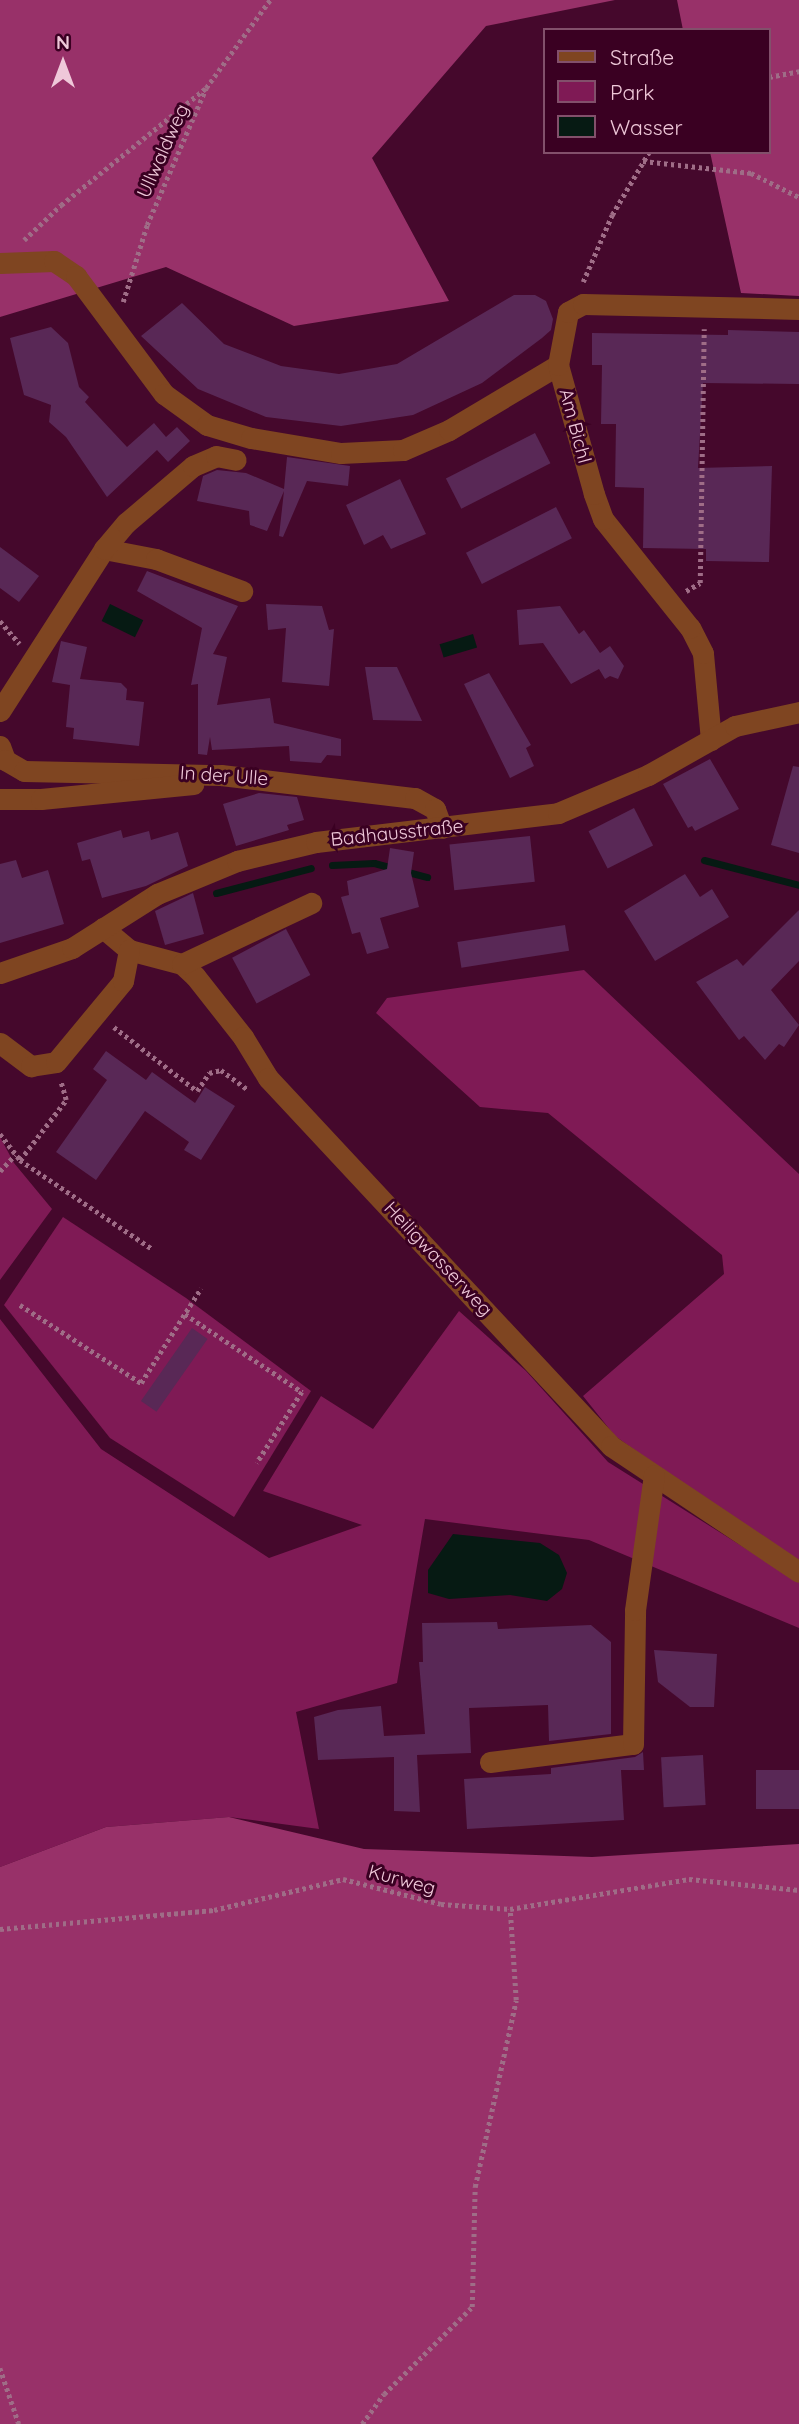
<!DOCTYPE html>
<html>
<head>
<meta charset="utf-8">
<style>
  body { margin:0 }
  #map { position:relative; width:799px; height:2424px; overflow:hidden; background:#45082c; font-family:Quicksand,sans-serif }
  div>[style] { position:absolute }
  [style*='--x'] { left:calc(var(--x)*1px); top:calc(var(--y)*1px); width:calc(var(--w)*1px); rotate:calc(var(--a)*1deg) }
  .green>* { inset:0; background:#7f1a55 }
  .forest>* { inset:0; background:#983169 }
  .water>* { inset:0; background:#061a13; transform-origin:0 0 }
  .stream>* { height:7px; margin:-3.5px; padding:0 3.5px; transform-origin:3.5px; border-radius:3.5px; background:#061a13 }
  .building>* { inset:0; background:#592856; transform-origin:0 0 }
  .path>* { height:4.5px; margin-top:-2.25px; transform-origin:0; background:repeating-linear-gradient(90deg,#9f6d87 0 3.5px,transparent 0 7px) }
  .minor>* { height:21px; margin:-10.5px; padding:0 10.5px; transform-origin:10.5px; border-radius:10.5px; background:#7f4521 }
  span { translate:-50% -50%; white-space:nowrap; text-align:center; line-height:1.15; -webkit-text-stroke:6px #3a0022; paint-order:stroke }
  .street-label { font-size:19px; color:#efc8d9 }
  .legend { position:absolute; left:543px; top:28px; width:228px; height:126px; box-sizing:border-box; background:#3a0022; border:2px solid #82506b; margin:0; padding:9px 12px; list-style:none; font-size:21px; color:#efc8d9 }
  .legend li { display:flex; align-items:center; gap:14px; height:35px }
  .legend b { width:35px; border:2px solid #82506b }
  .north { position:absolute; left:28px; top:28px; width:70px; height:70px; -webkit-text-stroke:5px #3a0022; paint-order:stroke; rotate:0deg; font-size:19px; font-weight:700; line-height:28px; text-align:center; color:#efc8d9 }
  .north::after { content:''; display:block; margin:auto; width:24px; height:32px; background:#efc8d9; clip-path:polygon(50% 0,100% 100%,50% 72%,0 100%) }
</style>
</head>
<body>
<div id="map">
  <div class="green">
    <div style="clip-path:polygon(584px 970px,799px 1174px,799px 1561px,751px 1533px,615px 1436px,583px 1396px,724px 1274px,722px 1255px,548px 1113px,480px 1107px,376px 1013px,387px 998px)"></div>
    <div style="clip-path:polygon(0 1137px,14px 1163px,52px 1209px,0 1280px)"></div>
    <div style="clip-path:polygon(63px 1217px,186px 1298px,311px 1391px,234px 1517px,110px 1438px,4px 1305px)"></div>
    <div style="clip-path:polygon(459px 1311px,526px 1371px,608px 1462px,799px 1582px,799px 1628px,589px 1540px,425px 1519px,397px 1683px,296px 1712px,319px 1829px,229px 1817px,106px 1827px,0 1867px,0 1319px,101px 1449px,269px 1558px,362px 1525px,263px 1491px,321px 1396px,373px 1429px)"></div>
  </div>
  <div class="forest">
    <div style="clip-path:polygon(0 0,615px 0,486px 26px,372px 158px,449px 301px,294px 326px,166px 267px,0 317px)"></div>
    <div style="clip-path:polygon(677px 0,799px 0,799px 296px,741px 293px,710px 152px,769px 152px,769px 30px,683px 30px)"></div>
    <div style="clip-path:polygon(229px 1817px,364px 1849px,592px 1857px,799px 1844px,799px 2424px,0 2424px,0 1867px,106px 1827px)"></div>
  </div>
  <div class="water">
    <div style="left:110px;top:604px;width:37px;height:19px;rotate:26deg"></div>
    <div style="left:473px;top:634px;width:14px;height:35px;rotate:73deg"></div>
    <div style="clip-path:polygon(453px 1534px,540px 1543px,559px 1555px,567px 1573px,562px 1589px,547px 1601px,510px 1595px,449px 1599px,428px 1593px,428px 1570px)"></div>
  </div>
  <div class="stream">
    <div style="--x:704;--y:860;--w:98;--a:14.7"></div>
    <div style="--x:332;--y:865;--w:42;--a:-2.7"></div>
    <div style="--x:374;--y:863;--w:55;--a:14.8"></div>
    <div style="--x:216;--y:893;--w:98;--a:-14.7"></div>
  </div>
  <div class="building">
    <div style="clip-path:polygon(514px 295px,535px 295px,546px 301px,553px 319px,551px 330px,542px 338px,482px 383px,413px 415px,341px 426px,266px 417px,198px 389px,141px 336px,182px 303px,224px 344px,281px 366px,339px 374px,397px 364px)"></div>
    <div style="clip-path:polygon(51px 327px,68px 343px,79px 387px,89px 397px,85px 402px,127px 447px,154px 423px,166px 437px,177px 427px,190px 441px,168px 462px,157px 450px,107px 497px,66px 437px,49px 422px,51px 405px,24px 395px,10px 338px)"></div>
    <div style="clip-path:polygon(728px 330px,799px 332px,799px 384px,703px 383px,698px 468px,772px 466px,769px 562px,706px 561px,706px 549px,643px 548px,644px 488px,615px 487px,616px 424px,601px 424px,602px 365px,592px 365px,592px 333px,728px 335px)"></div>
    <div style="left:535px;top:433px;width:34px;height:100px;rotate:63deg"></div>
    <div style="clip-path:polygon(287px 457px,350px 466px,348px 486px,307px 481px,283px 537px,279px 536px,284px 491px,267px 531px,250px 525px,249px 511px,197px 501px,203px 476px,217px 470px,246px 473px,284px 489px)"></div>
    <div style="clip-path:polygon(400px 479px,426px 534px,391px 549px,383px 535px,364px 545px,346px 505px)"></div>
    <div style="left:556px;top:507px;width:35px;height:101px;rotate:63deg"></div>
    <div style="clip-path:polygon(0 547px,39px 576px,19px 602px,0 588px)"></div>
    <div style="clip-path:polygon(147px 571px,238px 606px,213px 654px,227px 657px,217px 705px,270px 698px,274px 723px,341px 739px,341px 756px,327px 755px,321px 763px,290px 761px,289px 746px,212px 750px,210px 737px,207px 755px,198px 754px,198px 684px,191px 685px,202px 628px,137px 591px)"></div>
    <div style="clip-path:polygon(266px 604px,322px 606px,329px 630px,334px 629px,329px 686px,282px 682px,286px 628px,268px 630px)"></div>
    <div style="clip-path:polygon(560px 606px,579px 634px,584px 630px,600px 653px,610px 646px,624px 666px,618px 679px,610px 676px,605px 679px,599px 669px,571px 684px,543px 643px,519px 645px,517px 610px)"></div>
    <div style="clip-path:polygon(61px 641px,87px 647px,80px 679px,121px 683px,127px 689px,126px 700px,144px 702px,139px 746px,73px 739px,74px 728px,66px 727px,70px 685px,52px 682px)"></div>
    <div style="clip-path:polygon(365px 667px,397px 667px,422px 721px,373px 720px)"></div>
    <div style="clip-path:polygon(489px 673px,531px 745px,526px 748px,534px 766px,510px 778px,464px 684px)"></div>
    <div style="clip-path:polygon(710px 759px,739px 809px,695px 831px,692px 826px,688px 828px,663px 784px)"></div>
    <div style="clip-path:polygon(793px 766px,799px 767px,799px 853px,771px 845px)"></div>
    <div style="clip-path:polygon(259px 793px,297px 797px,304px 820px,287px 825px,289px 830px,236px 846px,223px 804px)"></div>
    <div style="left:634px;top:808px;width:42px;height:51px;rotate:63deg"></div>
    <div style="clip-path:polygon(121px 830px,123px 838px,149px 831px,151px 840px,178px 832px,188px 866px,146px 886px,102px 898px,90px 859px,82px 861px,77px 843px)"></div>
    <div style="left:530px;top:836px;width:46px;height:81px;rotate:84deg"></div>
    <div style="clip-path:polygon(390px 848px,414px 852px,411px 873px,419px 907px,380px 918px,389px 948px,367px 954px,360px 932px,352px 934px,341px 897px,349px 895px,347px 881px,387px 869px)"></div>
    <div style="clip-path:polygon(16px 860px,22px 878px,48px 870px,64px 924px,0 943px,0 864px)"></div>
    <div style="clip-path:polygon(685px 874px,700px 897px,712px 889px,729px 917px,655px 961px,624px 911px)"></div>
    <div style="clip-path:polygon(193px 893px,204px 934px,165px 945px,155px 911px)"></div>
    <div style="clip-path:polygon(799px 910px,799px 961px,771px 990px,799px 1025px,784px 1047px,779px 1044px,765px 1060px,744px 1036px,739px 1040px,696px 982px,737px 959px,743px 966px)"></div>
    <div style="left:565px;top:925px;width:26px;height:109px;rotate:81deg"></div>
    <div style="left:286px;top:929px;width:52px;height:61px;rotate:62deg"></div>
    <div style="clip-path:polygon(106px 1051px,146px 1080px,152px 1072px,195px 1103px,205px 1087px,235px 1106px,201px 1160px,184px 1150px,189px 1142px,145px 1111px,96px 1180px,56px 1152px,107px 1080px,93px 1069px)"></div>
    <div style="left:192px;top:1328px;width:19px;height:89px;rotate:35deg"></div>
    <div style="clip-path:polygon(497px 1622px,498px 1629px,591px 1625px,611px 1642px,611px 1734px,549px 1741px,548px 1705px,469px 1708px,471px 1753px,417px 1755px,420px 1812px,394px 1811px,394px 1757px,318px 1760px,314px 1717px,338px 1710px,381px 1706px,384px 1736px,425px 1734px,419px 1662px,423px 1662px,422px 1623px)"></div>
    <div style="clip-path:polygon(654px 1650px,717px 1654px,714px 1707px,690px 1707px,658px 1682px)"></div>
    <div style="clip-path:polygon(643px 1752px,644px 1770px,621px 1770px,624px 1820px,467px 1829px,464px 1779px,551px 1774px,551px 1768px,635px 1757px)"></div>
    <div style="left:703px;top:1755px;width:50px;height:42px;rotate:87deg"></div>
    <div style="left:756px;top:1770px;width:43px;height:39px"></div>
  </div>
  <div class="path">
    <div style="--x:769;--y:77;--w:31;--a:-11"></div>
    <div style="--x:643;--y:161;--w:109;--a:6.3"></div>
    <div style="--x:751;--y:173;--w:54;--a:26.6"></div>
    <div style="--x:24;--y:240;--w:51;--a:-43.4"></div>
    <div style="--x:61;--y:205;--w:185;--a:-38.9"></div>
    <div style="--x:583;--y:282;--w:73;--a:-66.6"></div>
    <div style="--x:612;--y:215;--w:73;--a:-59.6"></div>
    <div style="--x:123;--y:302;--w:81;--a:-72.7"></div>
    <div style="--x:147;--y:225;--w:149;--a:-66.7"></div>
    <div style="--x:206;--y:88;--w:109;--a:-54"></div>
    <div style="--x:686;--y:591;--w:16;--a:-30"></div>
    <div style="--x:700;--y:583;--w:254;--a:-89.1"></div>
    <div style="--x:0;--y:621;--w:30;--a:49"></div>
    <div style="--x:114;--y:1027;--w:105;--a:37.6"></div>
    <div style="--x:197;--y:1091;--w:22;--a:-56"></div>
    <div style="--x:209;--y:1073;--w:12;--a:-14"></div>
    <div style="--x:221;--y:1070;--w:34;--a:36"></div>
    <div style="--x:0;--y:1134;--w:33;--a:52"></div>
    <div style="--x:20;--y:1160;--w:158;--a:33.9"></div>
    <div style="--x:20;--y:1160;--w:76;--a:-52.5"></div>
    <div style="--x:66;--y:1100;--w:19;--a:-106"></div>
    <div style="--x:0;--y:1171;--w:22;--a:-47"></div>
    <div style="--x:20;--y:1305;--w:144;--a:32.8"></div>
    <div style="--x:141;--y:1383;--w:112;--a:-57.7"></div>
    <div style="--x:185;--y:1314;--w:141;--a:33.7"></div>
    <div style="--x:302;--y:1392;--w:84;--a:122.4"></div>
    <div style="--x:0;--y:1929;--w:215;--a:-5.1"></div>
    <div style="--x:214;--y:1910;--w:133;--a:-13.5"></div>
    <div style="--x:343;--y:1879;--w:101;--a:14.3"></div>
    <div style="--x:441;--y:1904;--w:69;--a:4.1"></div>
    <div style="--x:510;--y:1909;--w:181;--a:-9.5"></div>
    <div style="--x:689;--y:1879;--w:111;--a:5.7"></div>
    <div style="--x:0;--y:2368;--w:59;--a:71.3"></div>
    <div style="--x:362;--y:2424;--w:37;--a:-54"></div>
    <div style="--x:384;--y:2394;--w:124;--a:-44.7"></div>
    <div style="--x:472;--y:2307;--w:120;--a:-88.6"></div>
    <div style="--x:475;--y:2187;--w:191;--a:-77.6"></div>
    <div style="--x:516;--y:2000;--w:91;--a:-93.8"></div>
  </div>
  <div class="minor">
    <div style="--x:0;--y:263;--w:54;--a:-2.1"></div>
    <div style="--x:54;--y:261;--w:27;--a:34"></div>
    <div style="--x:76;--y:276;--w:147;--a:53.3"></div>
    <div style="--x:164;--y:394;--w:53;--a:35.8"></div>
    <div style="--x:207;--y:425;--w:46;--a:16.5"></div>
    <div style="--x:251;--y:438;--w:91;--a:9.5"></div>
    <div style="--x:341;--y:453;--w:62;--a:-2.8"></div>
    <div style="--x:403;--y:450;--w:50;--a:-23.5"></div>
    <div style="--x:449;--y:430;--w:127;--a:-30.8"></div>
    <div style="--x:104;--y:549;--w:53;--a:10.9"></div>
    <div style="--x:156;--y:559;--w:92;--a:20.4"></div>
    <div style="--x:0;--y:711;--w:193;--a:-57.3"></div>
    <div style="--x:104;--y:549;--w:34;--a:-50"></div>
    <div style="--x:126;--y:523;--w:88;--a:-40.4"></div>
    <div style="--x:193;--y:466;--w:25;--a:-23"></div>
    <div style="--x:216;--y:456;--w:20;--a:11"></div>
    <div style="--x:711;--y:740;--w:87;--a:-95.3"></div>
    <div style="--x:703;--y:653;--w:28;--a:-117"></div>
    <div style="--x:690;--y:628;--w:139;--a:-128.6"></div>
    <div style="--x:603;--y:519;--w:27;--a:-110"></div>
    <div style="--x:594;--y:494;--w:134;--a:-105.6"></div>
    <div style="--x:558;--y:365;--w:54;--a:-79.3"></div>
    <div style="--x:568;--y:312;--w:17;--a:-28"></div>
    <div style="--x:583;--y:304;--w:216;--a:1.3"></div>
    <div style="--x:0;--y:746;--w:15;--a:70"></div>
    <div style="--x:5;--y:760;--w:22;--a:30"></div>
    <div style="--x:24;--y:771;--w:197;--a:1.2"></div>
    <div style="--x:221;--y:775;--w:195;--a:6.8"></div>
    <div style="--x:415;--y:798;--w:23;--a:29"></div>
    <div style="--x:435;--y:809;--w:20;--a:70"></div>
    <div style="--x:0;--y:799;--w:41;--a:0"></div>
    <div style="--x:41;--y:799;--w:153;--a:-5.6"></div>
    <div style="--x:103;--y:928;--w:34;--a:40"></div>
    <div style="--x:129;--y:950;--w:55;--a:14.8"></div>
    <div style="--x:182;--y:964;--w:18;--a:43"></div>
    <div style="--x:195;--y:976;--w:78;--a:51.8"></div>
    <div style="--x:243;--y:1037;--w:48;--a:58.6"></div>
    <div style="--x:268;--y:1078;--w:503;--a:47.01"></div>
    <div style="--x:611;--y:1446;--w:226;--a:33.8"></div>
    <div style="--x:182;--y:964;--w:143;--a:-25.3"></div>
    <div style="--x:0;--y:973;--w:76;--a:-19.1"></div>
    <div style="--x:72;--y:948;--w:101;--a:-32.4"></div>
    <div style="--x:157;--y:894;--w:87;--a:-22.4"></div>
    <div style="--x:237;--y:861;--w:81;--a:-13.5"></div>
    <div style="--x:316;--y:842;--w:244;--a:-6.8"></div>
    <div style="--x:558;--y:813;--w:98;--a:-22.9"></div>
    <div style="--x:648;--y:775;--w:100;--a:-29.4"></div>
    <div style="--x:735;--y:726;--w:66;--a:-12.3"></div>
    <div style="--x:0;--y:1043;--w:39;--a:37"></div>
    <div style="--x:31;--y:1066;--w:25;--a:-9"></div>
    <div style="--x:56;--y:1062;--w:105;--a:-50.4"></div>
    <div style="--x:123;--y:981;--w:32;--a:-79"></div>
    <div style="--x:490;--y:1762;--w:144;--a:-7.2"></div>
    <div style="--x:633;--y:1744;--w:134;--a:-89.1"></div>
    <div style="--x:635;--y:1610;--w:136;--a:-82"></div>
  </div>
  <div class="street-label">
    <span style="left:163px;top:151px;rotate:-66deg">Ullwaldweg</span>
    <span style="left:575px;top:426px;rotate:75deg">Am Bichl</span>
    <span style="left:224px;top:776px;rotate:4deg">In der Ulle</span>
    <span style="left:397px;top:833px;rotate:-6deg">Badhausstraße</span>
    <span style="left:438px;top:1259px;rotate:47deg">Heiligwasserweg</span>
    <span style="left:402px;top:1880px;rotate:15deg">Kurweg</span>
  </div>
  <ul class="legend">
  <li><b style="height:9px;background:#7f4521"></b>Straße</li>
  <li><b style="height:19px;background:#7f1a55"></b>Park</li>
  <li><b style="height:19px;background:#061a13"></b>Wasser</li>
  </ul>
  <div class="north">N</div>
</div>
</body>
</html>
